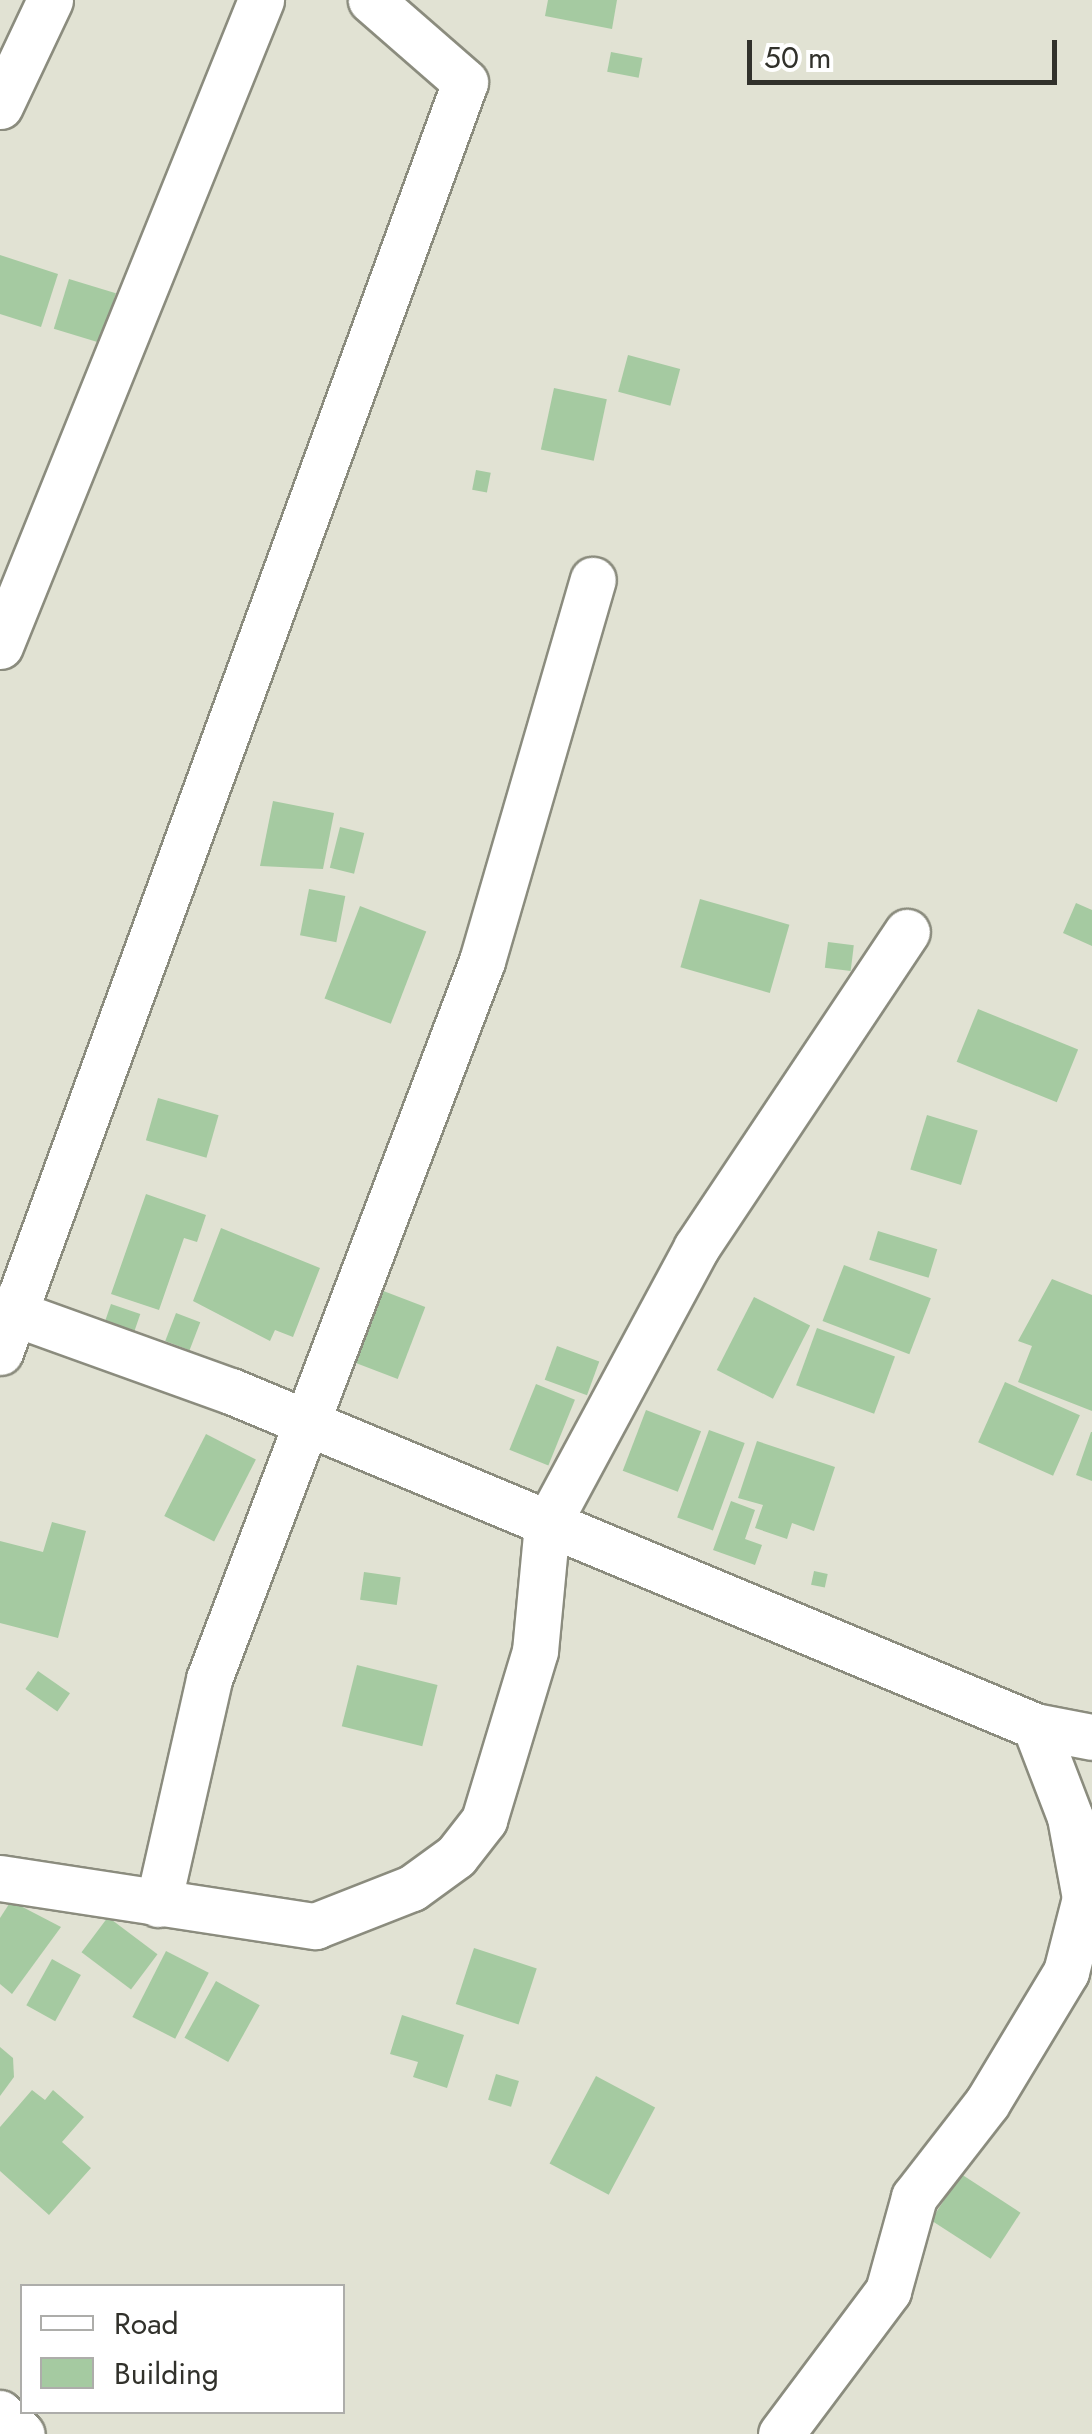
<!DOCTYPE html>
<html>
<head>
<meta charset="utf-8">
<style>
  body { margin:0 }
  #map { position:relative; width:1092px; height:2434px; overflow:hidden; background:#e1e2d3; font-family:Jost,sans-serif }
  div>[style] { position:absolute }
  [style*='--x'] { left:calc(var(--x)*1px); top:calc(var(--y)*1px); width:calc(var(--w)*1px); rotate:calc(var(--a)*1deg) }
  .building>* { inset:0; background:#a5caa1; transform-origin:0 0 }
  .roads { filter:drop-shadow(2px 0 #8b8c7e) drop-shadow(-2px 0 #8b8c7e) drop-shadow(0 2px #8b8c7e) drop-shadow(0 -2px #8b8c7e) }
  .minor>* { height:45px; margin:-22.5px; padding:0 22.5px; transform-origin:22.5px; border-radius:22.5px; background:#fff }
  span { translate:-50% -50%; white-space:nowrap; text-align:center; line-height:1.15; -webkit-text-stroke:8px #fff; paint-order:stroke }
  .legend { position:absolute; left:20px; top:2284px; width:325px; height:130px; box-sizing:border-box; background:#fff; border:2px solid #adadaa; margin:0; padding:12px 18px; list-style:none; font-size:30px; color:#31312b }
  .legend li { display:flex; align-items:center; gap:20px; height:50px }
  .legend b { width:50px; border:2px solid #adadaa }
  .scale { position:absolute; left:747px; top:40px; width:310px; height:45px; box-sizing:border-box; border:5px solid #31312b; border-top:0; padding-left:12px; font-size:30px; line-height:35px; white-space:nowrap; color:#31312b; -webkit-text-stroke:8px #fff; paint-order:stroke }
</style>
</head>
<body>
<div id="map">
  <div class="building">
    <div style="clip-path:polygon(548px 0,617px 0,612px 29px,545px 16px)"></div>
    <div style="left:611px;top:52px;width:32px;height:20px;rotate:11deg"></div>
    <div style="clip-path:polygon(0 255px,58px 274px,41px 327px,0 314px)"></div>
    <div style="left:69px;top:279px;width:49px;height:52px;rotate:17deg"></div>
    <div style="left:628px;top:355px;width:54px;height:38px;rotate:15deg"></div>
    <div style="left:554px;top:388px;width:54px;height:63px;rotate:12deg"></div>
    <div style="left:476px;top:470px;width:15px;height:20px;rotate:11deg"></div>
    <div style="clip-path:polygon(273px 801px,334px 813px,323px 869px,260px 866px)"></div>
    <div style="left:340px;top:827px;width:25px;height:42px;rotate:14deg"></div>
    <div style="left:309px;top:889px;width:37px;height:47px;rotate:11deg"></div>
    <div style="left:700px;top:899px;width:93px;height:71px;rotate:16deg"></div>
    <div style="clip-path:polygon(1076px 903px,1092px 910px,1092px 946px,1063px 933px)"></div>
    <div style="left:360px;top:906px;width:71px;height:99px;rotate:21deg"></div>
    <div style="left:828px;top:942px;width:26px;height:26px;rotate:7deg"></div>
    <div style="left:978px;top:1009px;width:108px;height:57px;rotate:22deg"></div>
    <div style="left:158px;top:1098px;width:63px;height:44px;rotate:16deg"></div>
    <div style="left:927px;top:1115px;width:53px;height:57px;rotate:17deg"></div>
    <div style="clip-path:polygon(146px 1194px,206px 1215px,197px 1242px,184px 1238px,159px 1310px,111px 1294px)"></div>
    <div style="clip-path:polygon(221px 1228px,320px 1268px,293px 1337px,275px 1330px,270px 1341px,193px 1301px)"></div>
    <div style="left:878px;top:1231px;width:62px;height:30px;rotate:17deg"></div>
    <div style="left:844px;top:1265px;width:93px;height:60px;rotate:21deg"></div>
    <div style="clip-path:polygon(1052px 1279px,1092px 1295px,1092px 1411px,1018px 1382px,1032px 1346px,1018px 1341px)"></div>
    <div style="left:373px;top:1287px;width:56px;height:77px;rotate:21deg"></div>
    <div style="left:754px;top:1297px;width:63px;height:82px;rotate:27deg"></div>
    <div style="left:111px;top:1304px;width:31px;height:23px;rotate:19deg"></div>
    <div style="left:176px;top:1313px;width:26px;height:30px;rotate:21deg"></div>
    <div style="left:817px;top:1328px;width:83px;height:61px;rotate:20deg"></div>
    <div style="left:557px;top:1346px;width:45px;height:36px;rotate:20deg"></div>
    <div style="left:1005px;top:1382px;width:82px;height:66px;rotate:24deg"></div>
    <div style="left:536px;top:1384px;width:42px;height:71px;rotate:22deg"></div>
    <div style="left:646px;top:1410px;width:59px;height:65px;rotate:21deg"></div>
    <div style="left:709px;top:1430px;width:38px;height:93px;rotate:20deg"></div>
    <div style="clip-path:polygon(1091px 1432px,1092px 1432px,1092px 1481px,1076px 1475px)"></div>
    <div style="left:206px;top:1434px;width:56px;height:92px;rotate:27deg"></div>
    <div style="clip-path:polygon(757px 1441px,835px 1467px,814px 1531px,792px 1523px,787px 1539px,755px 1528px,763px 1505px,738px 1498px)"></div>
    <div style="clip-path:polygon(731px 1501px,755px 1510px,745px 1539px,762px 1545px,755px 1565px,713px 1550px)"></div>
    <div style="clip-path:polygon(52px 1522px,86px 1531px,58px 1638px,0 1623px,0 1541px,43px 1552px)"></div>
    <div style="left:814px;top:1571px;width:14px;height:14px;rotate:12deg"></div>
    <div style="left:364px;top:1572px;width:37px;height:28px;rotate:8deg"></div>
    <div style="left:357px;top:1665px;width:83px;height:63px;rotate:14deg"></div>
    <div style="left:38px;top:1671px;width:39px;height:22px;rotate:35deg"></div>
    <div style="clip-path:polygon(11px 1901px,61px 1927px,12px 1994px,0 1984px,0 1918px)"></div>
    <div style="left:108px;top:1917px;width:62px;height:44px;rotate:37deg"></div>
    <div style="left:474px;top:1948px;width:66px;height:59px;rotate:18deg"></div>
    <div style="left:166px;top:1951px;width:48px;height:74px;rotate:27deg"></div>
    <div style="left:52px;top:1959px;width:33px;height:53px;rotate:29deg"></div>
    <div style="left:216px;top:1981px;width:50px;height:65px;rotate:29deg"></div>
    <div style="clip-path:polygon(402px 2015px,464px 2035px,447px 2088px,413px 2077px,418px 2062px,390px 2054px)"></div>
    <div style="clip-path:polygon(0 2047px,13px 2058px,14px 2077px,0 2096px)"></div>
    <div style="left:496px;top:2074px;width:24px;height:27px;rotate:17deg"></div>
    <div style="left:596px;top:2076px;width:67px;height:99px;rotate:28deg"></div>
    <div style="clip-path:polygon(32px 2090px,45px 2100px,53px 2090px,84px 2117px,62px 2142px,91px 2168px,49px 2215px,0 2171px,0 2127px)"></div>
    <div style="left:961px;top:2174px;width:71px;height:55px;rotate:33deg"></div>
  </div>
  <div class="roads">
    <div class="minor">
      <div style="--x:0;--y:106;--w:117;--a:-64.7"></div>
      <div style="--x:0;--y:646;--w:697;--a:-68"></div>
      <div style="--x:0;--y:1308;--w:245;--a:19.8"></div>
      <div style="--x:231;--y:1391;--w:871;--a:22.62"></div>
      <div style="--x:1035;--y:1726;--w:58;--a:10.9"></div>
      <div style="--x:0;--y:1352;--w:1352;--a:-69.89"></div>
      <div style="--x:465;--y:82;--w:125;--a:-138.9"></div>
      <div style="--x:0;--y:1878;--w:319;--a:8.7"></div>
      <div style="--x:315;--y:1926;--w:104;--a:-21.4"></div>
      <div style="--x:412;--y:1888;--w:54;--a:-36"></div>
      <div style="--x:456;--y:1856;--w:46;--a:-52.1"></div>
      <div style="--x:484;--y:1820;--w:177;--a:-73.2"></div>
      <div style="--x:535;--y:1651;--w:127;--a:-84.6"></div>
      <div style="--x:547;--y:1525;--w:315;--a:-61.7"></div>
      <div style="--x:696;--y:1248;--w:380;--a:-56.3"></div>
      <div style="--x:158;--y:1904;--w:231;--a:-77.2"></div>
      <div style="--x:209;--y:1679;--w:768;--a:-69.18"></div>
      <div style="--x:482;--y:961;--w:397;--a:-73.8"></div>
      <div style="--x:0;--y:2413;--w:30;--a:44"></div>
      <div style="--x:781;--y:2434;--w:179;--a:-53.2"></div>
      <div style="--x:888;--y:2291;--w:98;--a:-74.5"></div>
      <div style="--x:914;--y:2197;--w:119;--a:-52.2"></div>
      <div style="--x:987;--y:2103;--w:153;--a:-58.9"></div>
      <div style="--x:1066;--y:1972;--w:76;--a:-75.6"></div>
      <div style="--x:1085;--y:1898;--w:82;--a:-100.5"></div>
      <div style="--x:1070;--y:1817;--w:97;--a:-111"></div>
    </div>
  </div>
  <ul class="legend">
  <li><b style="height:12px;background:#fff"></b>Road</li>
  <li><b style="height:28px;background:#a5caa1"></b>Building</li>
  </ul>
  <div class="scale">50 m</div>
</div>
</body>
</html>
